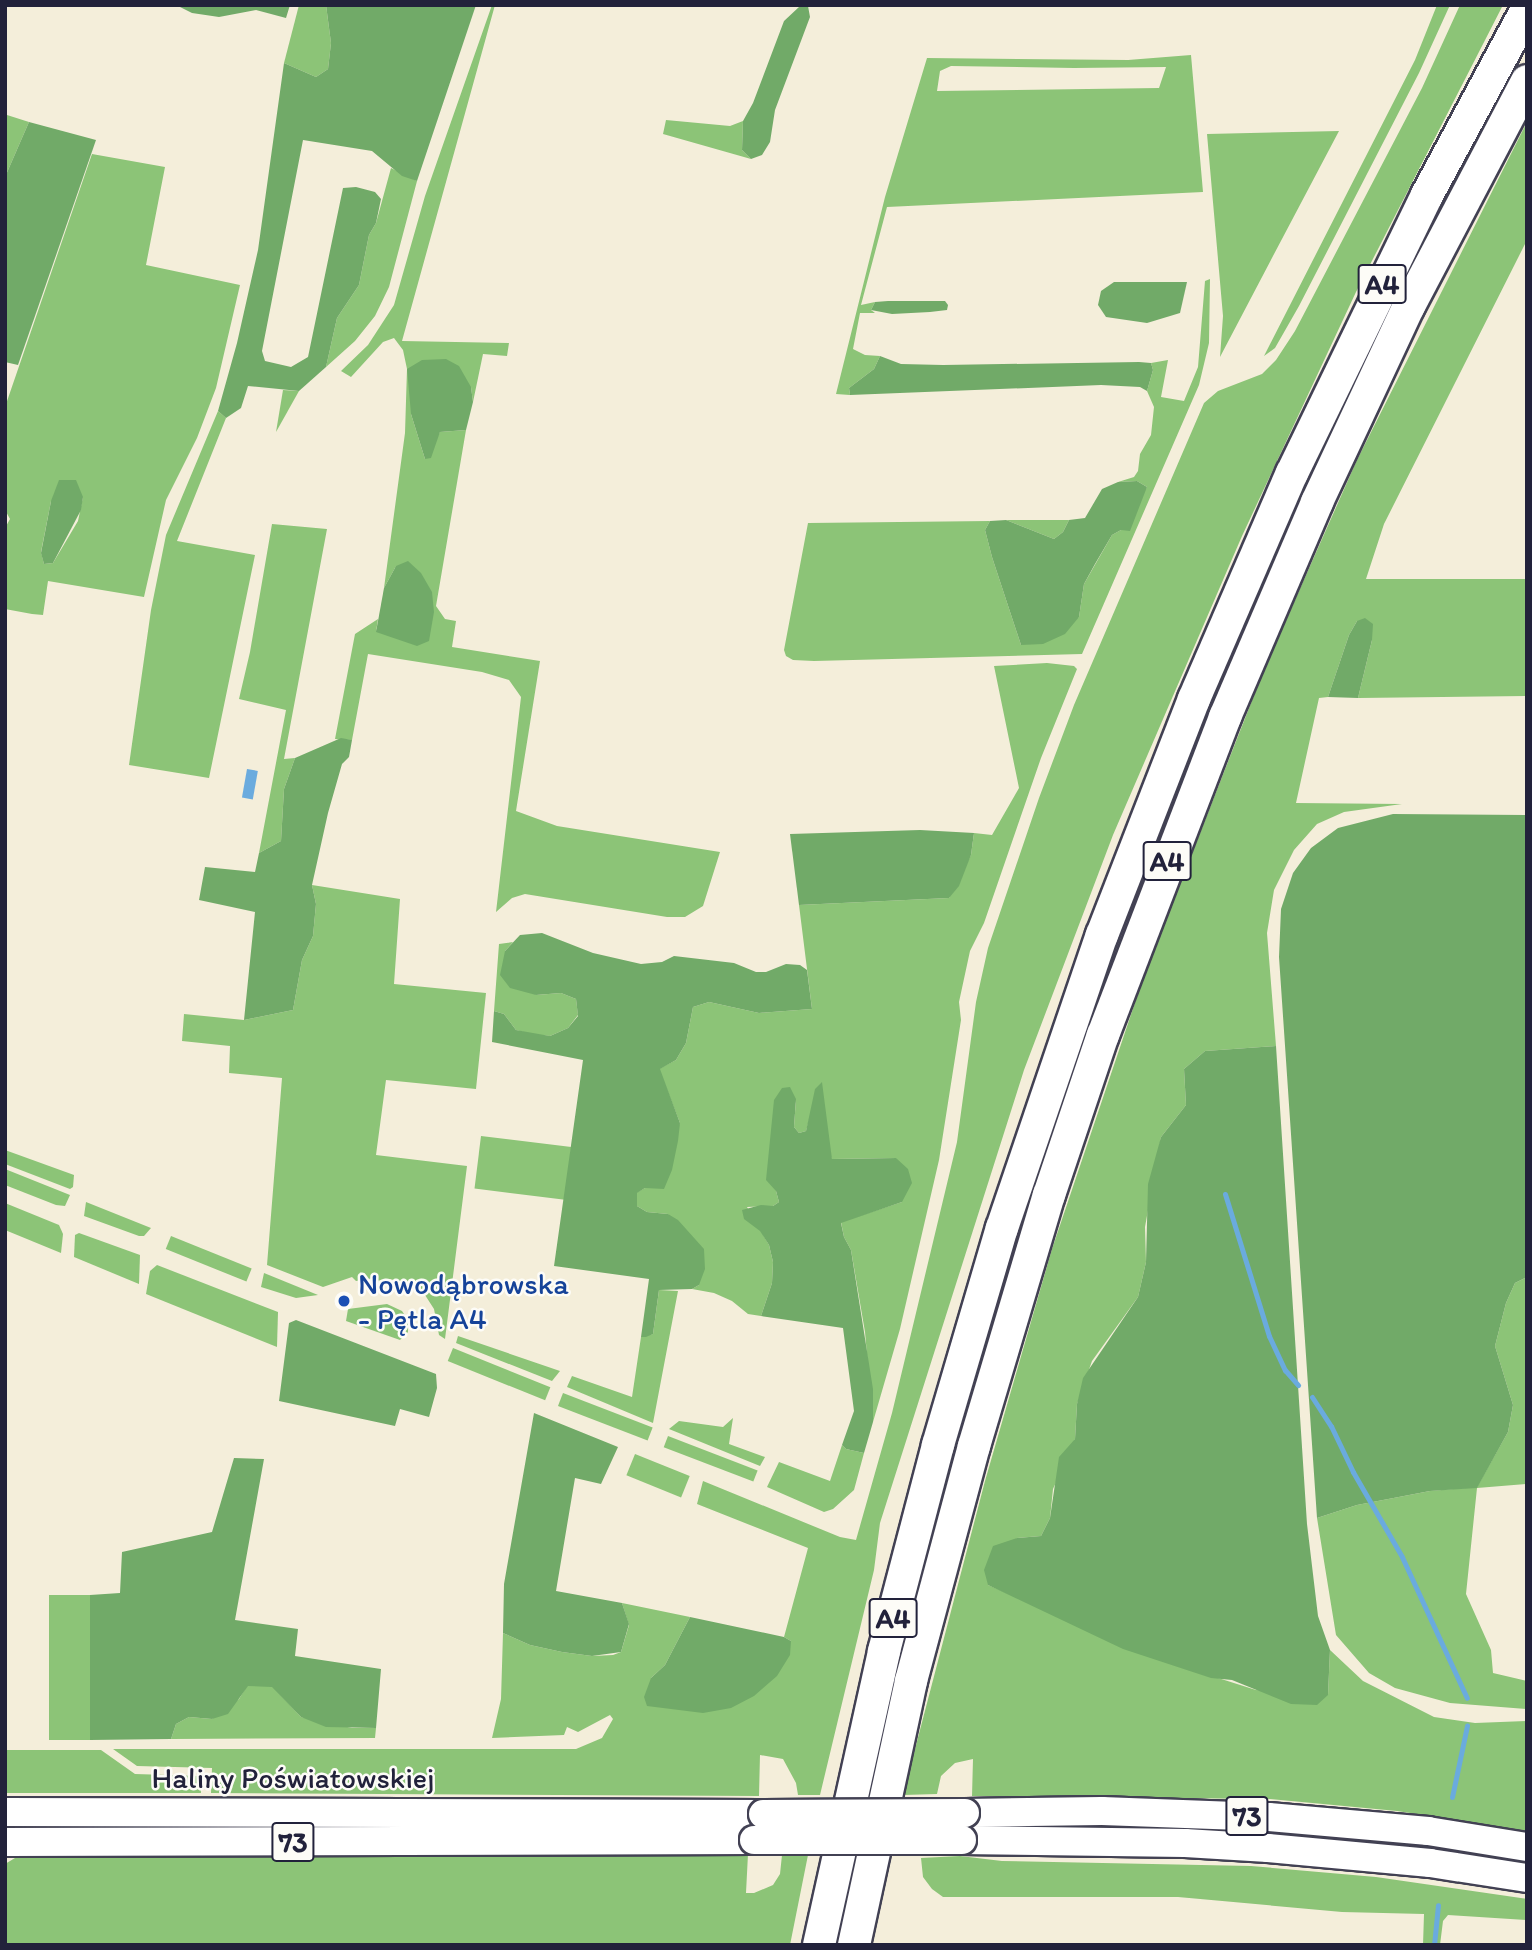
<!DOCTYPE html>
<html>
<head>
<meta charset="utf-8">
<style>
  body { margin:0 }
  #map { position:relative; width:1532px; height:1950px; overflow:hidden; background:#f4eeda; font-family:Itim,sans-serif }
  div>[style] { position:absolute }
  [style*='--x'] { left:calc(var(--x)*1px); top:calc(var(--y)*1px); width:calc(var(--w)*1px); rotate:calc(var(--a)*1deg) }
  .green>* { inset:0; background:#8cc477; transform-origin:0 0 }
  .forest>* { inset:0; background:#71aa68 }
  .water>* { inset:0; background:#6aabde; transform-origin:0 0 }
  .stream>* { height:5px; margin:-2.5px; padding:0 2.5px; transform-origin:2.5px; border-radius:2.5px; background:#6aabde }
  .roads { filter:drop-shadow(2px 0 #424153) drop-shadow(-2px 0 #424153) drop-shadow(0 2px #424153) drop-shadow(0 -2px #424153) }
  .primary>* { height:28px; margin:-14px; padding:0 14px; transform-origin:14px; border-radius:14px; background:#fff }
  .highway>* { height:32px; margin:-16px; padding:0 16px; transform-origin:16px; border-radius:16px; background:#fff }
  .bridges { filter:drop-shadow(2px 0 #424153) drop-shadow(-2px 0 #424153) drop-shadow(0 2px #424153) drop-shadow(0 -2px #424153) }
  .primary-bridge>* { height:28px; margin:-14px; padding:0 14px; transform-origin:14px; border-radius:14px; background:#fff }
  .dots>* { width:19px; height:19px; translate:-50% -50%; box-sizing:border-box; border:4px solid #fdfcf7; border-radius:50% }
  span { translate:-50% -50%; white-space:nowrap; text-align:center; line-height:1.15; -webkit-text-stroke:5px #fdfcf7; paint-order:stroke }
  .shield-label span { padding:2px 5px; background:#fdfcf7; border:2px solid; border-radius:5px; -webkit-text-stroke-width:0 }
  .shield-label { font-size:28px; color:#22223b; font-weight:700 }
  .transit-label { font-size:30px; color:#164399 }
  .left { translate:0 -50%; text-align:left }
  .street-label { font-size:30px; color:#22223b }
  .frame { position:absolute; inset:0; border:7px solid #22223b; pointer-events:none }
</style>
</head>
<body>
<div id="map">
  <div class="green">
    <div style="clip-path:polygon(299px 5px,326px 5px,331px 43px,328px 69px,316px 77px,284px 63px)"></div>
    <div style="clip-path:polygon(492px 5px,495px 5px,402px 341px,509px 343px,507px 356px,483px 354px,473px 402px,471px 387px,411px 414px,425px 459px,440px 432px,466px 430px,436px 606px,445px 619px,456px 621px,452px 647px,540px 661px,516px 811px,557px 826px,720px 852px,703px 906px,685px 917px,667px 917px,525px 894px,512px 898px,496px 912px,521px 697px,509px 680px,482px 672px,368px 654px,352px 740px,335px 739px,355px 634px,378px 619px,376px 632px,396px 566px,384px 588px,405px 433px,407px 369px,403px 350px,394px 338px,383px 342px,351px 377px,341px 371px,368px 345px,394px 305px,425px 196px)"></div>
    <div style="clip-path:polygon(1437px 5px,1450px 5px,1419px 73px,1299px 306px,1275px 348px,1264px 356px,1415px 60px)"></div>
    <div style="clip-path:polygon(1460px 5px,1503px 5px,1356px 292px,1242px 536px,1113px 835px,1024px 1070px,880px 1523px,874px 1570px,820px 1795px,798px 1795px,796px 1783px,783px 1759px,760px 1755px,759px 1796px,211px 1793px,212px 1768px,137px 1766px,113px 1749px,576px 1749px,602px 1738px,613px 1719px,610px 1715px,578px 1732px,567px 1727px,564px 1735px,492px 1738px,501px 1699px,503px 1633px,530px 1645px,562px 1652px,592px 1656px,613px 1655px,621px 1652px,629px 1625px,622px 1603px,690px 1617px,665px 1665px,651px 1678px,791px 1641px,784px 1637px,808px 1548px,697px 1504px,703px 1481px,840px 1537px,856px 1540px,892px 1413px,957px 1142px,976px 1002px,988px 948px,1039px 798px,1074px 705px,1204px 403px,1218px 391px,1262px 374px,1276px 360px,1295px 331px,1422px 88px)"></div>
    <div style="clip-path:polygon(evenodd,1191px 55px,1203px 192px,887px 207px,861px 305px,875px 302px,871px 310px,875px 313px,860px 313px,853px 349px,865px 355px,880px 356px,874px 369px,849px 388px,850px 395px,836px 394px,885px 197px,927px 58px,1128px 60px,1191px 55px,951px 66px,1074px 68px,1166px 67px,1159px 88px,937px 91px,940px 71px,951px 66px)"></div>
    <div style="clip-path:polygon(7px 115px,29px 122px,5px 177px,5px 121px)"></div>
    <div style="clip-path:polygon(666px 120px,730px 126px,743px 121px,742px 150px,751px 159px,663px 134px)"></div>
    <div style="clip-path:polygon(1527px 122px,1527px 240px,1384px 524px,1366px 579px,1527px 579px,1527px 696px,1358px 698px,1372px 640px,1357px 621px,1349px 635px,1328px 697px,1319px 698px,1296px 803px,1402px 804px,1344px 812px,1317px 824px,1294px 850px,1274px 890px,1267px 933px,1276px 1046px,1205px 1051px,1184px 1069px,1186px 1105px,1161px 1137px,1145px 1227px,1146px 1262px,1138px 1297px,1092px 1361px,1077px 1404px,1075px 1439px,1053px 1489px,1050px 1518px,1041px 1536px,1017px 1538px,988px 1585px,1177px 1665px,1256px 1690px,1328px 1695px,1330px 1650px,1363px 1681px,1434px 1717px,1475px 1723px,1527px 1721px,1527px 1831px,1397px 1811px,1270px 1799px,972px 1796px,973px 1759px,955px 1763px,941px 1776px,937px 1794px,903px 1795px,985px 1481px,1052px 1249px,1144px 976px,1264px 670px,1357px 460px)"></div>
    <div style="clip-path:polygon(1339px 131px,1273px 256px,1220px 357px,1223px 316px,1207px 134px)"></div>
    <div style="clip-path:polygon(evenodd,92px 154px,165px 167px,146px 265px,240px 285px,216px 388px,197px 438px,166px 500px,144px 597px,48px 581px,43px 615px,32px 614px,5px 609px,5px 528px,10px 519px,5px 510px,5px 407px,92px 154px,83px 497px,78px 521px,53px 563px,44px 564px,41px 552px,51px 501px,83px 497px)"></div>
    <div style="clip-path:polygon(391px 168px,417px 181px,389px 287px,375px 316px,355px 341px,326px 367px,337px 318px,359px 285px,369px 235px,376px 223px)"></div>
    <div style="clip-path:polygon(1210px 279px,1209px 343px,1199px 385px,1082px 654px,814px 661px,793px 660px,786px 656px,784px 650px,808px 523px,990px 521px,985px 530px,992px 557px,1021px 645px,1079px 617px,1084px 584px,1112px 535px,1121px 530px,1147px 487px,1137px 481px,1118px 482px,1134px 477px,1138px 471px,1140px 454px,1151px 435px,1154px 407px,1147px 391px,1153px 370px,1151px 363px,1168px 360px,1161px 397px,1184px 401px,1198px 367px,1205px 281px)"></div>
    <div style="clip-path:polygon(283px 390px,299px 391px,276px 432px)"></div>
    <div style="clip-path:polygon(218px 411px,226px 418px,177px 541px,255px 555px,209px 778px,129px 765px,151px 610px,166px 535px)"></div>
    <div style="clip-path:polygon(1006px 520px,1069px 520px,1063px 532px,1054px 539px)"></div>
    <div style="clip-path:polygon(272px 524px,327px 529px,284px 759px,295px 758px,284px 789px,281px 841px,259px 853px,286px 710px,239px 699px,250px 652px)"></div>
    <div style="clip-path:polygon(1047px 663px,1074px 666px,1077px 669px,1041px 758px,984px 923px,970px 951px,959px 1002px,961px 1020px,939px 1160px,900px 1329px,873px 1422px,865px 1332px,851px 1250px,844px 1237px,841px 1222px,902px 1202px,896px 1158px,832px 1159px,811px 1113px,806px 1131px,799px 1133px,794px 1127px,796px 1099px,776px 1191px,779px 1202px,773px 1206px,747px 1207px,769px 1245px,773px 1262px,772px 1283px,761px 1316px,748px 1314px,732px 1301px,714px 1293px,692px 1289px,699px 1285px,668px 1214px,647px 1212px,637px 1206px,636px 1193px,645px 1188px,680px 1123px,659px 1069px,676px 1060px,686px 1043px,693px 1007px,709px 1002px,759px 1013px,812px 1009px,799px 905px,949px 898px,971px 855px,974px 833px,992px 835px,1019px 788px,994px 666px)"></div>
    <div style="clip-path:polygon(312px 885px,400px 899px,394px 984px,486px 993px,476px 1089px,386px 1080px,376px 1155px,467px 1166px,445px 1339px,439px 1335px,434px 1309px,425px 1295px,414px 1286px,390px 1279px,375px 1281px,374px 1278px,356px 1281px,352px 1277px,323px 1287px,267px 1265px,282px 1078px,229px 1073px,230px 1046px,182px 1041px,184px 1014px,244px 1020px,293px 1010px,302px 960px,313px 936px,316px 904px)"></div>
    <div style="clip-path:polygon(513px 942px,505px 951px,536px 995px,561px 993px,576px 999px,578px 1015px,568px 1028px,550px 1036px,531px 1034px,516px 1030px,504px 1014px,494px 1011px,499px 944px)"></div>
    <div style="left:481px;top:1136px;width:91px;height:53px;rotate:7deg"></div>
    <div style="clip-path:polygon(5px 1150px,74px 1175px,73px 1187px,70px 1189px,5px 1164px)"></div>
    <div style="clip-path:polygon(5px 1169px,70px 1195px,65px 1206px,56px 1205px,5px 1185px)"></div>
    <div style="clip-path:polygon(86px 1202px,151px 1228px,144px 1236px,139px 1236px,84px 1216px)"></div>
    <div style="clip-path:polygon(5px 1203px,59px 1225px,63px 1234px,61px 1253px,5px 1230px)"></div>
    <div style="clip-path:polygon(79px 1233px,140px 1255px,139px 1284px,74px 1257px,75px 1235px)"></div>
    <div style="left:171px;top:1236px;width:87px;height:14px;rotate:22deg"></div>
    <div style="clip-path:polygon(157px 1265px,278px 1312px,277px 1347px,146px 1294px,150px 1271px)"></div>
    <div style="clip-path:polygon(264px 1273px,318px 1295px,296px 1298px,261px 1287px)"></div>
    <div style="clip-path:polygon(1527px 1277px,1527px 1484px,1477px 1488px,1466px 1594px,1491px 1650px,1493px 1673px,1527px 1681px,1527px 1709px,1450px 1703px,1395px 1688px,1369px 1673px,1336px 1635px,1317px 1518px,1357px 1505px,1430px 1491px,1477px 1487px,1508px 1432px,1513px 1405px,1495px 1346px,1506px 1303px,1515px 1283px)"></div>
    <div style="clip-path:polygon(659px 1290px,678px 1291px,653px 1423px,567px 1387px,572px 1376px,632px 1397px,641px 1337px,653px 1334px)"></div>
    <div style="clip-path:polygon(387px 1304px,402px 1311px,408px 1320px,408px 1332px,400px 1340px,346px 1321px,348px 1309px)"></div>
    <div style="clip-path:polygon(458px 1336px,560px 1371px,552px 1381px,456px 1343px)"></div>
    <div style="left:453px;top:1348px;width:105px;height:14px;rotate:22deg"></div>
    <div style="left:563px;top:1393px;width:96px;height:14px;rotate:21deg"></div>
    <div style="clip-path:polygon(733px 1418px,729px 1444px,765px 1457px,760px 1466px,669px 1429px,679px 1421px,723px 1427px)"></div>
    <div style="left:668px;top:1436px;width:96px;height:12px;rotate:21deg"></div>
    <div style="clip-path:polygon(842px 1445px,846px 1449px,864px 1453px,854px 1490px,833px 1509px,824px 1512px,767px 1487px,779px 1462px,830px 1481px)"></div>
    <div style="left:635px;top:1454px;width:59px;height:23px;rotate:22deg"></div>
    <div style="left:90px;top:1595px;width:145px;height:41px;rotate:90deg"></div>
    <div style="clip-path:polygon(247px 1686px,272px 1686px,301px 1717px,352px 1728px,376px 1728px,375px 1738px,171px 1739px,176px 1724px,189px 1717px,212px 1719px,239px 1699px)"></div>
    <div style="clip-path:polygon(5px 1750px,101px 1750px,135px 1774px,200px 1776px,201px 1793px,5px 1793px)"></div>
    <div style="clip-path:polygon(748px 1854px,746px 1893px,754px 1893px,773px 1885px,780px 1874px,782px 1855px,808px 1855px,790px 1945px,5px 1945px,5px 1864px,20px 1855px)"></div>
    <div style="clip-path:polygon(960px 1856px,1002px 1861px,1251px 1866px,1376px 1877px,1527px 1899px,1527px 1920px,1448px 1915px,1443px 1921px,1440px 1945px,1423px 1945px,1424px 1914px,1342px 1912px,1178px 1897px,943px 1897px,932px 1889px,923px 1877px,921px 1858px)"></div>
  </div>
  <div class="forest">
    <div style="clip-path:polygon(176px 5px,290px 5px,286px 18px,256px 10px,219px 17px,192px 13px)"></div>
    <div style="clip-path:polygon(326px 5px,476px 5px,417px 181px,402px 176px,372px 151px,303px 140px,262px 351px,265px 361px,291px 367px,308px 357px,343px 188px,356px 187px,375px 192px,381px 199px,376px 223px,369px 235px,359px 285px,337px 318px,326px 367px,299px 391px,248px 386px,241px 408px,226px 418px,218px 411px,237px 343px,258px 250px,284px 63px,316px 77px,328px 69px,331px 43px)"></div>
    <div style="clip-path:polygon(808px 6px,810px 17px,775px 110px,770px 142px,762px 155px,751px 159px,742px 150px,743px 121px,753px 103px,784px 21px,799px 7px)"></div>
    <div style="clip-path:polygon(29px 122px,96px 140px,18px 365px,5px 362px,5px 177px)"></div>
    <div style="clip-path:polygon(1114px 282px,1187px 282px,1180px 313px,1147px 323px,1106px 317px,1098px 305px,1101px 291px)"></div>
    <div style="clip-path:polygon(888px 301px,945px 301px,948px 305px,947px 310px,930px 312px,892px 314px,871px 310px,875px 302px)"></div>
    <div style="clip-path:polygon(880px 356px,901px 364px,943px 365px,1139px 362px,1151px 363px,1153px 370px,1147px 391px,1140px 387px,1101px 385px,850px 395px,849px 388px,874px 369px)"></div>
    <div style="clip-path:polygon(446px 359px,459px 366px,471px 387px,473px 402px,466px 430px,440px 432px,431px 458px,425px 459px,411px 414px,407px 369px,422px 360px)"></div>
    <div style="clip-path:polygon(59px 480px,76px 480px,83px 497px,81px 510px,53px 563px,44px 564px,41px 553px,51px 501px)"></div>
    <div style="clip-path:polygon(1137px 481px,1147px 487px,1130px 531px,1121px 530px,1112px 535px,1095px 564px,1084px 584px,1079px 617px,1065px 634px,1043px 644px,1021px 645px,992px 557px,985px 530px,990px 521px,1006px 520px,1054px 539px,1063px 532px,1069px 520px,1085px 518px,1102px 489px,1118px 482px)"></div>
    <div style="clip-path:polygon(408px 561px,421px 573px,432px 592px,434px 612px,429px 641px,417px 646px,376px 632px,384px 588px,396px 566px)"></div>
    <div style="clip-path:polygon(1365px 618px,1373px 624px,1372px 640px,1358px 698px,1328px 697px,1349px 635px,1357px 621px)"></div>
    <div style="clip-path:polygon(341px 738px,352px 740px,349px 757px,342px 764px,328px 813px,312px 885px,316px 904px,313px 936px,302px 960px,293px 1010px,244px 1020px,255px 912px,199px 900px,205px 867px,255px 872px,259px 853px,281px 841px,284px 789px,295px 758px)"></div>
    <div style="clip-path:polygon(1393px 814px,1527px 815px,1527px 1277px,1515px 1283px,1506px 1303px,1495px 1346px,1513px 1405px,1508px 1432px,1477px 1488px,1430px 1491px,1357px 1505px,1317px 1518px,1279px 957px,1281px 909px,1293px 873px,1311px 848px,1338px 828px)"></div>
    <div style="clip-path:polygon(920px 830px,974px 833px,971px 855px,959px 886px,949px 898px,799px 905px,790px 834px)"></div>
    <div style="clip-path:polygon(542px 933px,593px 953px,641px 964px,662px 962px,674px 956px,734px 963px,756px 972px,766px 972px,786px 964px,800px 965px,807px 970px,812px 1009px,759px 1013px,709px 1002px,693px 1007px,686px 1043px,676px 1060px,660px 1069px,680px 1123px,678px 1141px,672px 1170px,664px 1189px,645px 1188px,637px 1193px,637px 1206px,647px 1212px,668px 1214px,678px 1220px,704px 1249px,705px 1269px,699px 1285px,692px 1289px,659px 1290px,653px 1334px,646px 1337px,641px 1337px,649px 1279px,554px 1266px,583px 1060px,492px 1042px,494px 1011px,504px 1014px,516px 1030px,550px 1036px,568px 1028px,578px 1016px,576px 999px,561px 993px,536px 995px,510px 988px,500px 975px,505px 951px,520px 935px)"></div>
    <div style="clip-path:polygon(1276px 1046px,1307px 1524px,1318px 1616px,1330px 1650px,1328px 1695px,1317px 1705px,1291px 1704px,1232px 1680px,1211px 1678px,1123px 1649px,988px 1585px,984px 1570px,993px 1546px,1017px 1538px,1041px 1536px,1050px 1518px,1059px 1457px,1075px 1439px,1077px 1404px,1083px 1378px,1138px 1297px,1146px 1262px,1148px 1184px,1161px 1137px,1186px 1105px,1184px 1069px,1205px 1051px)"></div>
    <div style="clip-path:polygon(822px 1082px,832px 1159px,896px 1158px,908px 1169px,912px 1183px,902px 1202px,841px 1223px,844px 1237px,851px 1250px,873px 1389px,873px 1422px,864px 1453px,846px 1449px,842px 1445px,854px 1411px,843px 1328px,761px 1316px,772px 1283px,773px 1262px,769px 1245px,760px 1231px,744px 1219px,742px 1210px,761px 1205px,773px 1206px,779px 1202px,776px 1191px,766px 1180px,774px 1100px,782px 1088px,790px 1087px,796px 1099px,794px 1127px,799px 1133px,806px 1131px,815px 1089px)"></div>
    <div style="clip-path:polygon(296px 1320px,436px 1374px,437px 1388px,429px 1417px,400px 1409px,395px 1426px,279px 1401px,289px 1323px)"></div>
    <div style="clip-path:polygon(534px 1413px,618px 1447px,601px 1484px,575px 1478px,556px 1591px,622px 1603px,629px 1624px,621px 1652px,592px 1656px,562px 1652px,530px 1645px,503px 1633px,504px 1584px)"></div>
    <div style="clip-path:polygon(234px 1458px,264px 1459px,235px 1620px,298px 1629px,295px 1656px,381px 1669px,376px 1728px,326px 1727px,301px 1717px,272px 1687px,248px 1686px,228px 1714px,212px 1719px,189px 1717px,176px 1724px,171px 1739px,90px 1740px,90px 1595px,120px 1593px,122px 1552px,212px 1532px)"></div>
    <div style="clip-path:polygon(690px 1617px,784px 1637px,791px 1641px,790px 1655px,777px 1676px,754px 1696px,731px 1708px,703px 1713px,647px 1706px,644px 1697px,651px 1678px,665px 1665px)"></div>
  </div>
  <div class="water">
    <div style="left:247px;top:769px;width:11px;height:29px;rotate:10deg"></div>
  </div>
  <div class="stream">
    <div style="--x:1225;--y:1194;--w:149;--a:72.8"></div>
    <div style="--x:1269;--y:1336;--w:38;--a:65"></div>
    <div style="--x:1285;--y:1370;--w:20;--a:49"></div>
    <div style="--x:1312;--y:1397;--w:35;--a:57"></div>
    <div style="--x:1331;--y:1426;--w:51;--a:64.4"></div>
    <div style="--x:1353;--y:1472;--w:98;--a:60"></div>
    <div style="--x:1402;--y:1557;--w:155;--a:65.3"></div>
    <div style="--x:1452;--y:1797;--w:73;--a:-78.1"></div>
    <div style="--x:1434;--y:1945;--w:40;--a:-84.3"></div>
  </div>
  <div class="roads">
    <div class="primary">
      <div style="--x:5;--y:1812;--w:758;--a:0.15"></div>
      <div style="--x:965;--y:1813;--w:137;--a:-0.8"></div>
      <div style="--x:1102;--y:1811;--w:167;--a:2.1"></div>
      <div style="--x:1269;--y:1817;--w:160;--a:5"></div>
      <div style="--x:1428;--y:1831;--w:100;--a:9.2"></div>
      <div style="--x:962;--y:1840;--w:223;--a:0.8"></div>
      <div style="--x:1185;--y:1843;--w:83;--a:3.4"></div>
      <div style="--x:1268;--y:1848;--w:163;--a:5.3"></div>
      <div style="--x:1430;--y:1863;--w:98;--a:8.8"></div>
      <div style="--x:5;--y:1842;--w:749;--a:-0.15"></div>
    </div>
    <div class="highway">
      <div style="--x:819;--y:1945;--w:301;--a:-77.5"></div>
      <div style="--x:884;--y:1651;--w:213;--a:-75.3"></div>
      <div style="--x:938;--y:1445;--w:226;--a:-73.6"></div>
      <div style="--x:1002;--y:1228;--w:310;--a:-71.2"></div>
      <div style="--x:1102;--y:935;--w:253;--a:-68.7"></div>
      <div style="--x:1194;--y:699;--w:246;--a:-66.6"></div>
      <div style="--x:1292;--y:473;--w:309;--a:-64.1"></div>
      <div style="--x:1427;--y:195;--w:211;--a:-61.7"></div>
      <div style="--x:854;--y:1945;--w:270;--a:-77.8"></div>
      <div style="--x:911;--y:1681;--w:243;--a:-75"></div>
      <div style="--x:974;--y:1446;--w:262;--a:-73.4"></div>
      <div style="--x:1049;--y:1195;--w:169;--a:-71.4"></div>
      <div style="--x:1103;--y:1035;--w:341;--a:-69"></div>
      <div style="--x:1225;--y:717;--w:234;--a:-66.8"></div>
      <div style="--x:1317;--y:502;--w:217;--a:-64.9"></div>
      <div style="--x:1409;--y:306;--w:254;--a:-62.3"></div>
    </div>
  </div>
  <div class="bridges">
    <div class="primary-bridge">
      <div style="--x:763;--y:1814;--w:202;--a:-0.3"></div>
      <div style="--x:754;--y:1840;--w:208;--a:0"></div>
    </div>
  </div>
  <div class="dots">
    <div style="left:344px;top:1301px;background:#1a4fb4"></div>
  </div>
  <div class="shield-label">
    <span style="left:1382px;top:284px">A4</span>
    <span style="left:1167px;top:861px">A4</span>
    <span style="left:893px;top:1618px">A4</span>
    <span style="left:1247px;top:1816px">73</span>
    <span style="left:293px;top:1842px">73</span>
  </div>
  <div class="transit-label">
    <span class="left" style="left:358px;top:1301px">Nowodąbrowska<br>- Pętla A4</span>
  </div>
  <div class="street-label">
    <span style="left:293px;top:1778px">Haliny Poświatowskiej</span>
  </div>
  <div class="frame"></div>
</div>
</body>
</html>
